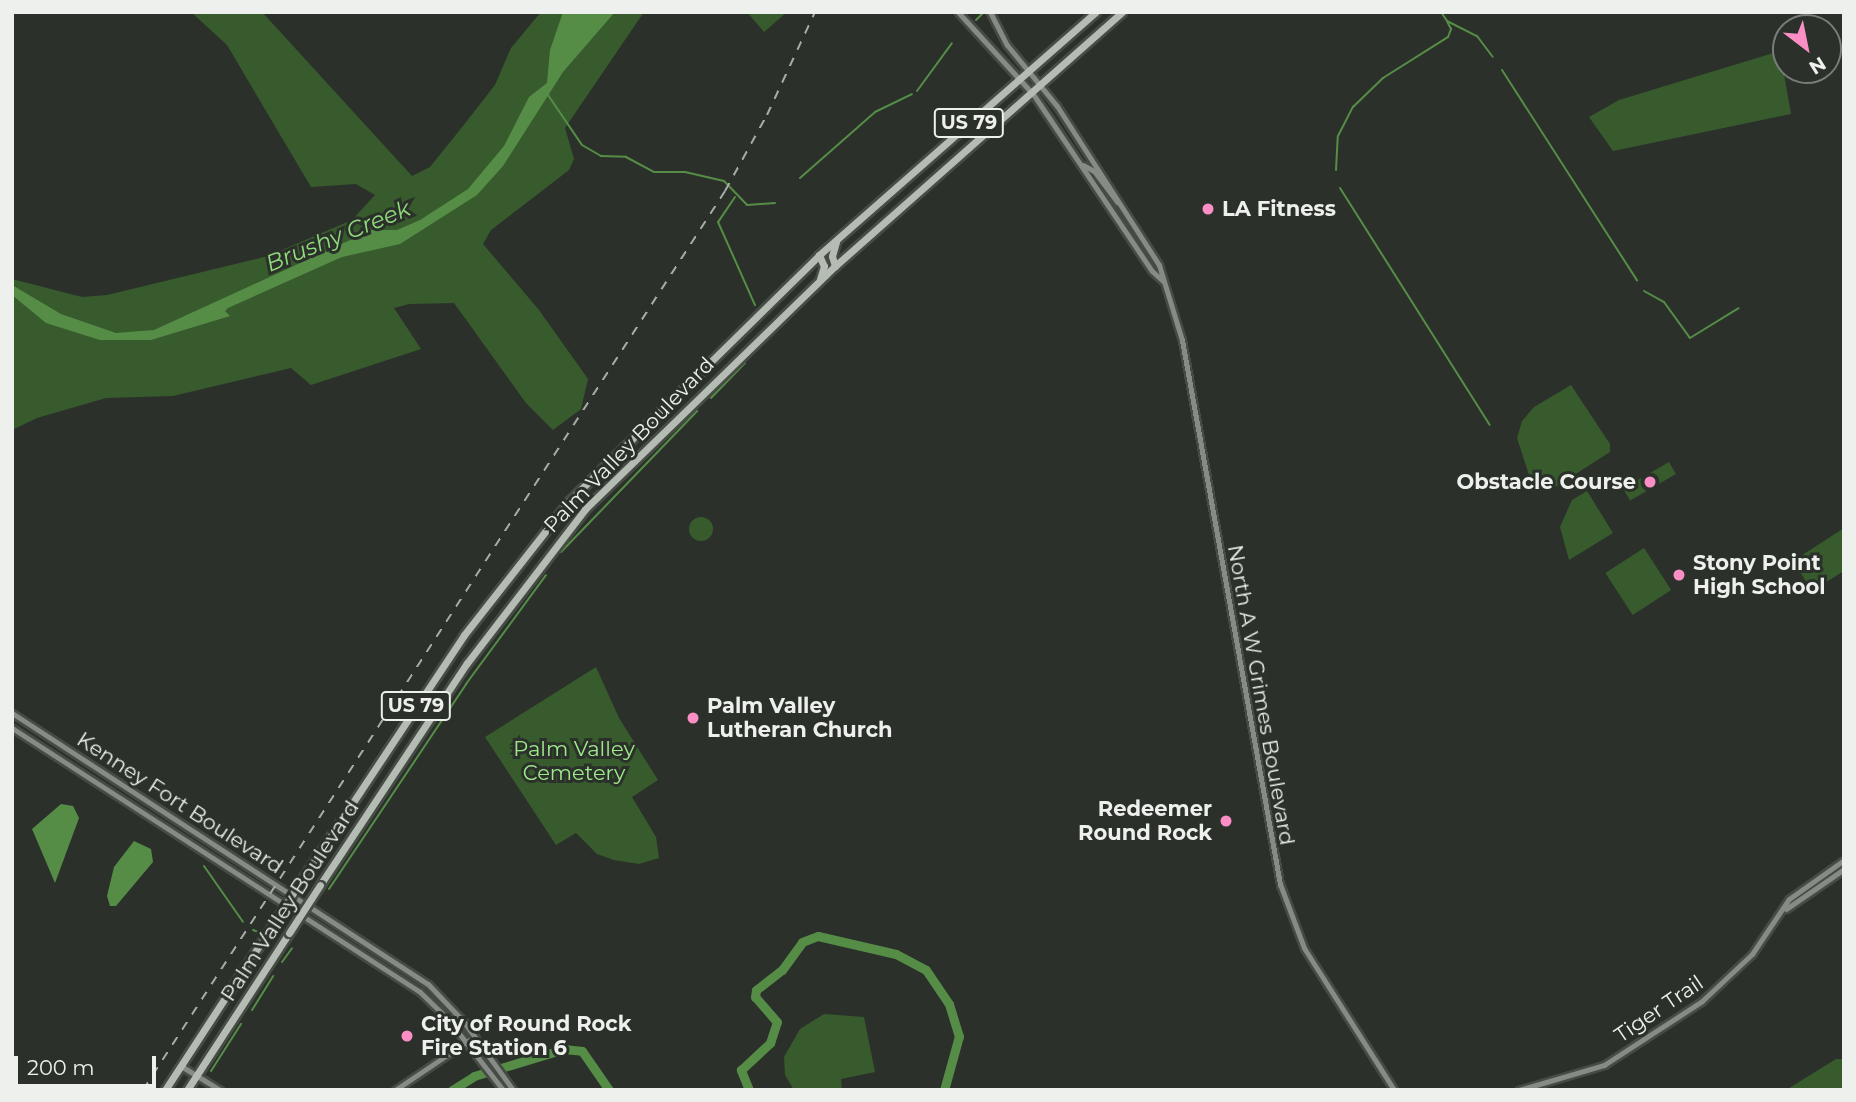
<!DOCTYPE html>
<html>
<head>
<meta charset="utf-8">
<style>
  body { margin:0 }
  #map { position:relative; width:1856px; height:1102px; overflow:hidden; background:#2b312a; font-family:Montserrat,sans-serif }
  div>[style] { position:absolute }
  [style*='--x'] { left:calc(var(--x)*1px); top:calc(var(--y)*1px); width:calc(var(--w)*1px); rotate:calc(var(--a)*1deg) }
  .green>* { inset:0; background:#375b2d; transform-origin:0 0 }
  .round { border-radius:50% }
  .water>* { inset:0; background:#558d47 }
  .stream>* { height:2px; margin:-1px; padding:0 1px; transform-origin:1px; border-radius:1px; background:#558d47 }
  .river>* { height:9px; margin:-4.5px; padding:0 4.5px; transform-origin:4.5px; border-radius:4.5px; background:#558d47 }
  .roads { filter:drop-shadow(2px 0 #464c45) drop-shadow(-2px 0 #464c45) drop-shadow(0 2px #464c45) drop-shadow(0 -2px #464c45) }
  .secondary>* { height:5px; margin:-2.5px; padding:0 2.5px; transform-origin:2.5px; border-radius:2.5px; background:#878b86 }
  .highway>* { height:7px; margin:-3.5px; padding:0 3.5px; transform-origin:3.5px; border-radius:3.5px; background:#b5bcb3 }
  .rail>* { height:2px; margin-top:-1px; transform-origin:0; background:repeating-linear-gradient(90deg,#a8aca7 0 9px,transparent 0 18px) }
  .bridges { filter:drop-shadow(2px 0 #464c45) drop-shadow(-2px 0 #464c45) drop-shadow(0 2px #464c45) drop-shadow(0 -2px #464c45) }
  .highway-bridge>* { height:7px; margin:-3.5px; padding:0 3.5px; transform-origin:3.5px; border-radius:3.5px; background:#b5bcb3 }
  .dots>* { width:19px; height:19px; translate:-50% -50%; box-sizing:border-box; border:4px solid #2b312a; border-radius:50% }
  span { translate:-50% -50%; white-space:nowrap; text-align:center; line-height:1.15; -webkit-text-stroke:6px #2b312a; paint-order:stroke }
  .shield-label span { padding:2px 5px; background:#2b312a; border:2px solid; border-radius:5px; -webkit-text-stroke-width:0 }
  .shield-label { font-size:19px; color:#edf0ec; font-weight:700 }
  .poi-label { font-size:21px; color:#edf0ec; font-weight:700 }
  .left { translate:0 -50%; text-align:left }
  .right { translate:-100% -50%; text-align:right }
  .street-label { font-size:21px; color:#edf0ec }
  .park-label { font-size:21px; color:#9eea8b }
  .water-label { font-size:23px; color:#90db7d; font-style:italic }
  .frame { position:absolute; inset:0; border:14px solid #edf0ec; pointer-events:none }
  .north { position:absolute; left:1772px; top:14px; width:70px; height:70px; box-sizing:border-box; background:#2b312a; border:2px solid #797d78; border-radius:50%; rotate:148deg; font-size:19px; font-weight:700; line-height:28px; text-align:center; color:#edf0ec }
  .north::after { content:''; display:block; margin:auto; width:24px; height:32px; background:#fb8fc5; clip-path:polygon(50% 0,100% 100%,50% 72%,0 100%) }
  .scale { position:absolute; left:14px; top:1056px; width:142px; height:32px; box-sizing:border-box; border:4px solid #edf0ec; border-top:0; padding-left:9px; font-size:21px; line-height:24px; white-space:nowrap; color:#edf0ec; -webkit-text-stroke:5px #2b312a; paint-order:stroke }
</style>
</head>
<body>
<div id="map">
  <div class="green">
    <div style="clip-path:polygon(191px 12px,262px 12px,412px 176px,430px 167px,463px 126px,495px 85px,511px 48px,541px 12px,644px 12px,565px 128px,574px 159px,569px 170px,491px 230px,483px 244px,539px 310px,588px 379px,581px 409px,553px 430px,526px 403px,454px 303px,409px 304px,394px 308px,421px 349px,311px 385px,291px 368px,173px 396px,106px 398px,37px 418px,12px 430px,12px 279px,82px 297px,107px 295px,268px 256px,352px 220px,375px 195px,356px 184px,311px 187px,227px 45px)"></div>
    <div style="clip-path:polygon(747px 12px,787px 12px,764px 32px)"></div>
    <div style="clip-path:polygon(1780px 51px,1791px 114px,1613px 151px,1589px 117px,1619px 100px)"></div>
    <div style="clip-path:polygon(1571px 385px,1610px 444px,1610px 452px,1549px 491px,1529px 475px,1517px 438px,1522px 421px,1534px 407px)"></div>
    <div style="left:1669px;top:462px;width:14px;height:53px;rotate:60deg"></div>
    <div style="clip-path:polygon(1587px 491px,1613px 533px,1569px 560px,1560px 527px,1572px 500px)"></div>
    <div class="round" style="left:689px;top:517px;width:24px;height:24px"></div>
    <div style="clip-path:polygon(1844px 528px,1844px 571px,1812px 591px,1793px 561px)"></div>
    <div style="left:1644px;top:548px;width:50px;height:46px;rotate:57deg"></div>
    <div style="clip-path:polygon(596px 667px,619px 718px,658px 780px,632px 797px,656px 837px,659px 858px,639px 864px,614px 860px,597px 854px,576px 833px,556px 845px,485px 737px)"></div>
    <div style="clip-path:polygon(824px 1014px,864px 1017px,875px 1072px,841px 1079px,842px 1090px,794px 1090px,785px 1075px,784px 1057px,800px 1029px)"></div>
    <div style="clip-path:polygon(1836px 1059px,1844px 1059px,1844px 1090px,1786px 1090px)"></div>
  </div>
  <div class="water">
    <div style="clip-path:polygon(563px 12px,615px 12px,563px 72px,503px 166px,477px 195px,400px 244px,342px 257px,228px 308px,225px 311px,230px 316px,151px 340px,100px 340px,46px 323px,12px 295px,12px 285px,61px 314px,116px 333px,154px 330px,372px 230px,397px 230px,420px 220px,468px 189px,504px 146px,529px 97px,547px 83px,550px 50px)"></div>
    <div style="clip-path:polygon(61px 804px,73px 806px,79px 818px,55px 883px,32px 829px)"></div>
    <div style="clip-path:polygon(134px 841px,151px 849px,153px 862px,116px 906px,110px 906px,107px 896px,114px 867px)"></div>
  </div>
  <div class="stream">
    <div style="--x:1441;--y:12;--w:11;--a:56"></div>
    <div style="--x:1447;--y:21;--w:34;--a:27"></div>
    <div style="--x:1477;--y:36;--w:26;--a:53"></div>
    <div style="--x:976;--y:20;--w:10;--a:-45"></div>
    <div style="--x:1502;--y:70;--w:250;--a:57.3"></div>
    <div style="--x:917;--y:91;--w:59;--a:-53.9"></div>
    <div style="--x:548;--y:95;--w:60;--a:55.8"></div>
    <div style="--x:582;--y:145;--w:22;--a:30"></div>
    <div style="--x:601;--y:156;--w:25;--a:2"></div>
    <div style="--x:626;--y:157;--w:32;--a:28"></div>
    <div style="--x:654;--y:172;--w:31;--a:0"></div>
    <div style="--x:685;--y:172;--w:40;--a:13"></div>
    <div style="--x:724;--y:181;--w:33;--a:46"></div>
    <div style="--x:747;--y:205;--w:28;--a:-4"></div>
    <div style="--x:1336;--y:170;--w:34;--a:-87"></div>
    <div style="--x:1338;--y:136;--w:33;--a:-63"></div>
    <div style="--x:1353;--y:107;--w:42;--a:-44"></div>
    <div style="--x:1383;--y:78;--w:77;--a:-32.2"></div>
    <div style="--x:1448;--y:37;--w:9;--a:-69"></div>
    <div style="--x:1451;--y:29;--w:9;--a:-117"></div>
    <div style="--x:800;--y:178;--w:100;--a:-41.3"></div>
    <div style="--x:875;--y:112;--w:41;--a:-25.9"></div>
    <div style="--x:1340;--y:188;--w:280;--a:57.7"></div>
    <div style="--x:735;--y:197;--w:30;--a:124"></div>
    <div style="--x:718;--y:222;--w:91;--a:66"></div>
    <div style="--x:1644;--y:291;--w:23;--a:29"></div>
    <div style="--x:1664;--y:302;--w:44;--a:54.2"></div>
    <div style="--x:1690;--y:338;--w:57;--a:-31.5"></div>
    <div style="--x:711;--y:398;--w:49;--a:-45.8"></div>
    <div style="--x:561;--y:552;--w:196;--a:-46"></div>
    <div style="--x:204;--y:866;--w:68;--a:55.1"></div>
    <div style="--x:329;--y:889;--w:247;--a:-56.2"></div>
    <div style="--x:466;--y:684;--w:135;--a:-53.7"></div>
    <div style="--x:253;--y:930;--w:9;--a:21"></div>
    <div style="--x:282;--y:962;--w:17;--a:-54"></div>
    <div style="--x:252;--y:1010;--w:40;--a:-58"></div>
    <div style="--x:211;--y:1071;--w:56;--a:-57.4"></div>
    <div style="--x:199;--y:1090;--w:1;--a:-90"></div>
  </div>
  <div class="river">
    <div style="--x:452;--y:1090;--w:26;--a:-32"></div>
    <div style="--x:474;--y:1076;--w:94;--a:-16.7"></div>
    <div style="--x:564;--y:1049;--w:18;--a:6"></div>
    <div style="--x:582;--y:1051;--w:47;--a:55.3"></div>
    <div style="--x:749;--y:1090;--w:22;--a:-112"></div>
    <div style="--x:741;--y:1070;--w:40;--a:-43"></div>
    <div style="--x:770;--y:1043;--w:22;--a:-72"></div>
    <div style="--x:777;--y:1022;--w:33;--a:-131"></div>
    <div style="--x:755;--y:997;--w:7;--a:-82"></div>
    <div style="--x:756;--y:990;--w:33;--a:-38"></div>
    <div style="--x:782;--y:970;--w:34;--a:-54"></div>
    <div style="--x:802;--y:942;--w:17;--a:-21"></div>
    <div style="--x:818;--y:936;--w:80;--a:13"></div>
    <div style="--x:896;--y:954;--w:34;--a:28"></div>
    <div style="--x:926;--y:970;--w:41;--a:55.9"></div>
    <div style="--x:949;--y:1004;--w:34;--a:73"></div>
    <div style="--x:959;--y:1036;--w:56;--a:105.5"></div>
  </div>
  <div class="roads">
    <div class="secondary">
      <div style="--x:958;--y:12;--w:111;--a:47.6"></div>
      <div style="--x:1033;--y:94;--w:213;--a:56.1"></div>
      <div style="--x:1152;--y:271;--w:15;--a:42"></div>
      <div style="--x:990;--y:12;--w:37;--a:63"></div>
      <div style="--x:1007;--y:45;--w:79;--a:50.7"></div>
      <div style="--x:1057;--y:106;--w:189;--a:57.3"></div>
      <div style="--x:1159;--y:265;--w:78;--a:73"></div>
      <div style="--x:1182;--y:340;--w:553;--a:79.79"></div>
      <div style="--x:1280;--y:884;--w:68;--a:69.4"></div>
      <div style="--x:1304;--y:948;--w:168;--a:57.6"></div>
      <div style="--x:1083;--y:165;--w:13;--a:29"></div>
      <div style="--x:1094;--y:171;--w:39;--a:53"></div>
      <div style="--x:12;--y:713;--w:496;--a:33.1"></div>
      <div style="--x:428;--y:984;--w:52;--a:46.5"></div>
      <div style="--x:464;--y:1022;--w:84;--a:54.2"></div>
      <div style="--x:12;--y:728;--w:486;--a:32.9"></div>
      <div style="--x:420;--y:992;--w:37;--a:44"></div>
      <div style="--x:447;--y:1018;--w:91;--a:52.1"></div>
      <div style="--x:1786;--y:909;--w:70;--a:-34.6"></div>
      <div style="--x:181;--y:1066;--w:46;--a:31.6"></div>
      <div style="--x:395;--y:1090;--w:89;--a:-34"></div>
      <div style="--x:1519;--y:1090;--w:89;--a:-16.4"></div>
      <div style="--x:1604;--y:1065;--w:117;--a:-33.1"></div>
      <div style="--x:1702;--y:1001;--w:69;--a:-43.2"></div>
      <div style="--x:1752;--y:954;--w:66;--a:-56.1"></div>
      <div style="--x:1789;--y:899;--w:67;--a:-35.3"></div>
    </div>
    <div class="highway">
      <div style="--x:819;--y:255;--w:12;--a:66"></div>
      <div style="--x:824;--y:266;--w:14;--a:107"></div>
      <div style="--x:835;--y:266;--w:10;--a:-107"></div>
      <div style="--x:832;--y:256;--w:15;--a:-74"></div>
      <div style="--x:304;--y:876;--w:289;--a:-56.4"></div>
      <div style="--x:464;--y:635;--w:170;--a:-51.9"></div>
      <div style="--x:569;--y:501;--w:351;--a:-44.5"></div>
      <div style="--x:819;--y:255;--w:368;--a:-41.3"></div>
      <div style="--x:320;--y:885;--w:266;--a:-56.5"></div>
      <div style="--x:467;--y:663;--w:194;--a:-52.5"></div>
      <div style="--x:585;--y:509;--w:349;--a:-44.2"></div>
      <div style="--x:835;--y:266;--w:383;--a:-41.5"></div>
      <div style="--x:165;--y:1090;--w:185;--a:-56.9"></div>
      <div style="--x:187;--y:1090;--w:187;--a:-57"></div>
    </div>
  </div>
  <div class="rail">
    <div style="--x:143;--y:1090;--w:1071;--a:-57.08"></div>
    <div style="--x:725;--y:191;--w:87;--a:-61.1"></div>
    <div style="--x:767;--y:115;--w:114;--a:-65"></div>
  </div>
  <div class="bridges">
    <div class="highway-bridge">
      <div style="--x:289;--y:933;--w:57;--a:-57.1"></div>
      <div style="--x:266;--y:935;--w:70;--a:-57.2"></div>
    </div>
  </div>
  <div class="dots">
    <div style="left:1208px;top:209px;background:#fb8fc5"></div>
    <div style="left:1650px;top:482px;background:#fb8fc5"></div>
    <div style="left:1679px;top:575px;background:#fb8fc5"></div>
    <div style="left:693px;top:718px;background:#fb8fc5"></div>
    <div style="left:1226px;top:821px;background:#fb8fc5"></div>
    <div style="left:407px;top:1036px;background:#fb8fc5"></div>
  </div>
  <div class="shield-label">
    <span style="left:969px;top:123px">US 79</span>
    <span style="left:416px;top:706px">US 79</span>
  </div>
  <div class="poi-label">
    <span class="left" style="left:1222px;top:209px">LA Fitness</span>
    <span class="right" style="left:1636px;top:482px">Obstacle Course</span>
    <span class="left" style="left:1693px;top:575px">Stony Point<br>High School</span>
    <span class="left" style="left:707px;top:718px">Palm Valley<br>Lutheran Church</span>
    <span class="right" style="left:1212px;top:821px">Redeemer<br>Round Rock</span>
    <span class="left" style="left:421px;top:1036px">City of Round Rock<br>Fire Station 6</span>
  </div>
  <div class="street-label">
    <span style="left:629px;top:445px;rotate:-46deg">Palm Valley Boulevard</span>
    <span style="left:1261px;top:695px;rotate:80deg">North A W Grimes Boulevard</span>
    <span style="left:180px;top:803px;rotate:33deg">Kenney Fort Boulevard</span>
    <span style="left:290px;top:901px;rotate:-57deg">Palm Valley Boulevard</span>
    <span style="left:1659px;top:1009px;rotate:-34deg">Tiger Trail</span>
  </div>
  <div class="park-label">
    <span style="left:574px;top:761px">Palm Valley<br>Cemetery</span>
  </div>
  <div class="water-label">
    <span style="left:338px;top:236px;rotate:-22deg">Brushy Creek</span>
  </div>
  <div class="frame"></div>
  <div class="north">N</div>
  <div class="scale">200 m</div>
</div>
</body>
</html>
